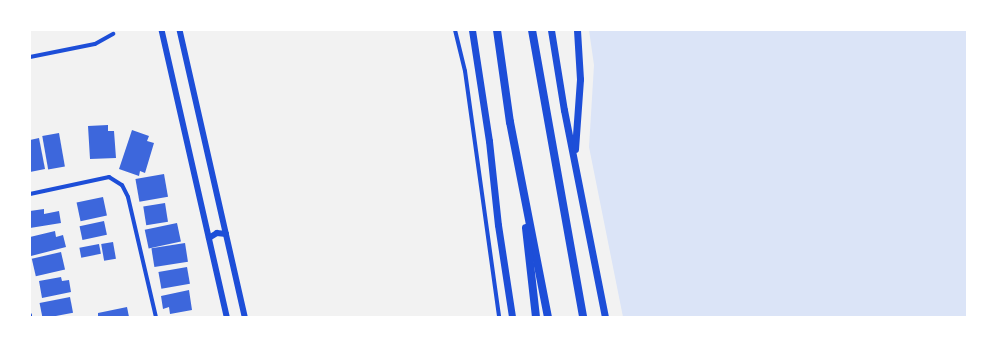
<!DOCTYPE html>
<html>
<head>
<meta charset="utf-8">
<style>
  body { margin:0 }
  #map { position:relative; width:997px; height:347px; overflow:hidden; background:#f2f2f2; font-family:Bitter,serif }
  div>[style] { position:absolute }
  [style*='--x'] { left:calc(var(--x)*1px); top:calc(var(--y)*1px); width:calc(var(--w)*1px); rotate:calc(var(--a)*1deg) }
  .green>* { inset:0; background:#dbe4f7 }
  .building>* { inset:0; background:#3d67dc; transform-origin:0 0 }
  .minor>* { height:4px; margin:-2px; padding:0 2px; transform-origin:2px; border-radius:2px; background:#1d4ed8 }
  .tertiary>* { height:5.5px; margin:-2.75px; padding:0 2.75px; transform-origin:2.75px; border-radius:2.75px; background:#1d4ed8 }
  .trunk>* { height:7px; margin:-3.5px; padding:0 3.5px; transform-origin:3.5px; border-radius:3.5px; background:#1d4ed8 }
  .motorway>* { height:8px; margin:-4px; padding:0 4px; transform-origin:4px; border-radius:4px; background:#1d4ed8 }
  span { translate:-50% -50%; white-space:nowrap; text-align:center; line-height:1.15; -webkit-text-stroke:4px #fff; paint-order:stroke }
  .frame { position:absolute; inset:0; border:31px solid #fff; pointer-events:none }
</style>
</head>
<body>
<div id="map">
  <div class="green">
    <div style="clip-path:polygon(589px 30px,967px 30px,967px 317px,623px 317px,589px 147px,594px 65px)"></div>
  </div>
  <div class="building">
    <div style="clip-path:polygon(108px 125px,108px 131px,114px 131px,116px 158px,90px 159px,88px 126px)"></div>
    <div style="clip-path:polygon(132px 130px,149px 136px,147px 141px,154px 143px,145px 173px,140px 171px,139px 176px,119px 169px)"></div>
    <div style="left:59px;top:133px;width:34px;height:17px;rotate:80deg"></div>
    <div style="clip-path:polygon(39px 138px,45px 169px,30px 172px,30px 140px)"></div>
    <div style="left:164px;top:174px;width:23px;height:29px;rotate:80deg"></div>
    <div style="left:103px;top:197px;width:19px;height:27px;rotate:78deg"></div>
    <div style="left:165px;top:203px;width:19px;height:22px;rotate:81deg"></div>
    <div style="clip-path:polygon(44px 209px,44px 214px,59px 211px,61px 223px,30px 228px,30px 211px)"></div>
    <div style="left:104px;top:221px;width:14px;height:25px;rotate:78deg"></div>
    <div style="left:177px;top:223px;width:19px;height:33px;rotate:78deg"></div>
    <div style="clip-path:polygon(55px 231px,56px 237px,63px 235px,66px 247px,31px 256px,30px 237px)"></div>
    <div style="left:113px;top:242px;width:17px;height:12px;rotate:80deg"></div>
    <div style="left:185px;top:243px;width:19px;height:34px;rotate:81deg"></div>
    <div style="left:99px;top:244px;width:10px;height:20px;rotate:79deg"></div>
    <div style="left:61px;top:252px;width:18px;height:30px;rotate:77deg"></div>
    <div style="left:187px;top:267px;width:17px;height:29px;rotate:80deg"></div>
    <div style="clip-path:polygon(61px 277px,62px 281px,69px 280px,71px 292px,42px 298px,39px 281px)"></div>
    <div style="clip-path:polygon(189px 290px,192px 310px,170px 314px,169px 307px,163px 309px,161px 296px)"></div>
    <div style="left:70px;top:297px;width:16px;height:31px;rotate:79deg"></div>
    <div style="clip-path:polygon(127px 307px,129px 317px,98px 317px,98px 313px)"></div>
  </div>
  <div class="minor">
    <div style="--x:455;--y:30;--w:42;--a:76.3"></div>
    <div style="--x:465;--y:71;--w:248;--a:82.1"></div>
    <div style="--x:30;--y:57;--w:66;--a:-11.3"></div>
    <div style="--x:95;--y:44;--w:21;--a:-29"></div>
    <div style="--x:30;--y:194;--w:81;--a:-12.1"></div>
    <div style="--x:109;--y:177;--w:15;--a:32"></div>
    <div style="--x:122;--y:185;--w:13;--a:63"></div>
    <div style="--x:128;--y:197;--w:123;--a:76.9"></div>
    <div style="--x:30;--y:315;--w:2;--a:90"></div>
  </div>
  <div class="tertiary">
    <div style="--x:162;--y:30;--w:294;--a:77.2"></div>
    <div style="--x:180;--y:30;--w:294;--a:77.2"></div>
    <div style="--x:209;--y:238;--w:9;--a:-32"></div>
    <div style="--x:217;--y:233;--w:9;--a:6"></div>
  </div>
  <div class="trunk">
    <div style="--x:472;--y:30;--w:112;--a:81.3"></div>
    <div style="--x:489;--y:141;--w:84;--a:83.9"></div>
    <div style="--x:498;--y:225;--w:93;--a:81.3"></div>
    <div style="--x:551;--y:30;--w:81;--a:80.8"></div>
    <div style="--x:564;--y:110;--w:211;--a:78.8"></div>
    <div style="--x:575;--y:149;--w:70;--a:-85.9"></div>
    <div style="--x:580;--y:79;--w:49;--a:-93.5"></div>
  </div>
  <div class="motorway">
    <div style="--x:497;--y:30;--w:93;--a:82"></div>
    <div style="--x:510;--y:122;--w:199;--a:79"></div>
    <div style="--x:532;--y:30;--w:291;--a:79.9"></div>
    <div style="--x:526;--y:228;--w:90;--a:83.6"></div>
  </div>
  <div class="frame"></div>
</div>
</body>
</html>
